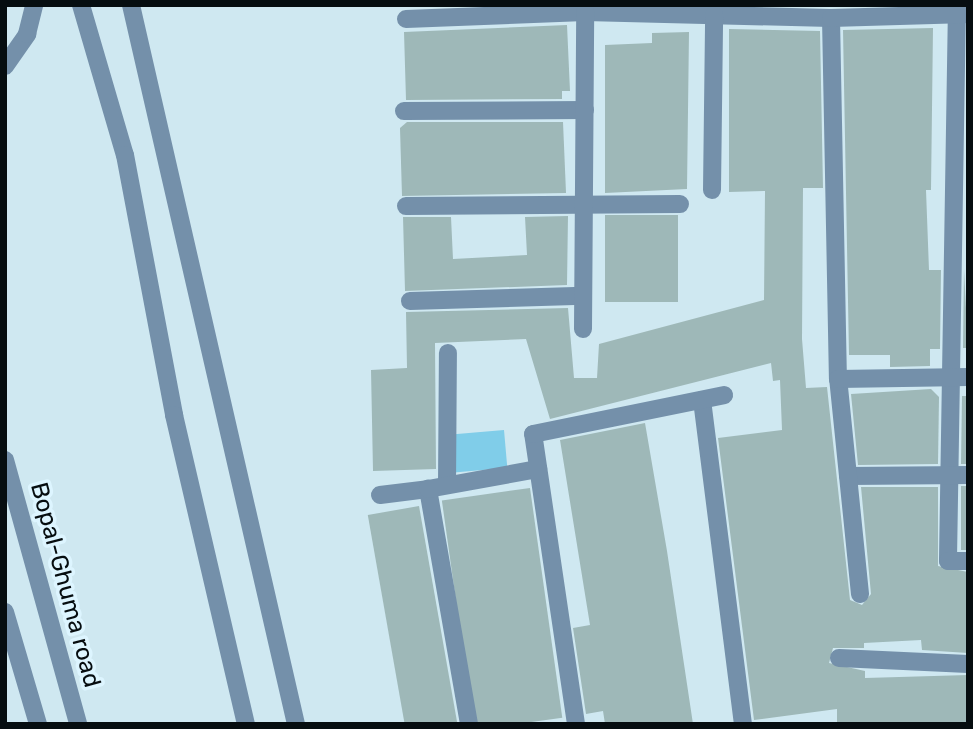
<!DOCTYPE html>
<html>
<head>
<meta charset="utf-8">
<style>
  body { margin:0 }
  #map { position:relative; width:973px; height:729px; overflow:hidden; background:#cfe8f1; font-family:Rubik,sans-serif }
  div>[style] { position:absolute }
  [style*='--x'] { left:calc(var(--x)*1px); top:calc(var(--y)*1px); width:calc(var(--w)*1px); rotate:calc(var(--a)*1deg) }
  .green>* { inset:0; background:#80cde9; transform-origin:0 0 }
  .building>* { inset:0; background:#9eb8b8; transform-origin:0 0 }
  .minor>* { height:18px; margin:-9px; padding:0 9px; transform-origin:9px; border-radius:9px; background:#7490aa }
  .tertiary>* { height:18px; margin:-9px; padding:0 9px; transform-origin:9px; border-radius:9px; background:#7490aa }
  span { translate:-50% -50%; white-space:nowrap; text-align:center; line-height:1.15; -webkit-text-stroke:7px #ddf5ff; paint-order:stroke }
  .street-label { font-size:24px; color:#060d10 }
  .frame { position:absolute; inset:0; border:7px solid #060d10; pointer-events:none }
</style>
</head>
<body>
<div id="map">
  <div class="green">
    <div style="left:504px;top:430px;width:38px;height:53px;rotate:85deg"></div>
  </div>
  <div class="building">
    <div style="clip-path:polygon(567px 25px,570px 91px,562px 91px,562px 99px,406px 100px,404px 32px)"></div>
    <div style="clip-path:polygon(933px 28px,931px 190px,926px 190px,929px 270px,941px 270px,940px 349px,930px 349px,930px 366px,890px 367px,890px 355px,849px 355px,843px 30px)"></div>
    <div style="clip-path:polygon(729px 29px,820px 31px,823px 188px,803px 188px,802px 339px,806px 388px,827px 387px,850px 600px,862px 605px,871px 594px,861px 487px,938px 487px,938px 566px,968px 572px,968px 653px,922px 650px,921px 640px,864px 643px,864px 648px,833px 648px,829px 663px,865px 671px,865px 678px,968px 675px,968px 724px,837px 724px,837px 709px,754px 720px,718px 438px,782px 430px,780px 380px,773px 381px,771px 363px,550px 419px,526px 339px,435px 343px,436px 469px,373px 471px,371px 370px,407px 368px,406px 312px,568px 308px,574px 378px,597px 378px,599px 344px,764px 300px,765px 191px,729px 192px)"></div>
    <div style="clip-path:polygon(689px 32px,687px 189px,605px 193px,605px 45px,652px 43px,652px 33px)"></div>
    <div style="clip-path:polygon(407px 122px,563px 122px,566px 193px,402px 196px,400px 128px)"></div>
    <div style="left:678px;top:215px;width:87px;height:73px;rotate:90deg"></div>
    <div style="clip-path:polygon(568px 216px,567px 285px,405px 291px,403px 217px,451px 217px,453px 259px,527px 255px,525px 217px)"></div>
    <div style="clip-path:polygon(964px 269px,968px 348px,963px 348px)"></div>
    <div style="clip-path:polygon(931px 389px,939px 397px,938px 464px,858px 465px,851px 394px)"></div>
    <div style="clip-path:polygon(962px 396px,968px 396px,968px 464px,961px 464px)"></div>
    <div style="clip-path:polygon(645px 423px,667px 551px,693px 724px,605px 724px,603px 711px,586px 714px,573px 628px,590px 625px,560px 440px)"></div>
    <div style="left:961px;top:486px;width:7px;height:64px"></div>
    <div style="left:530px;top:488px;width:232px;height:89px;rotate:82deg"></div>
    <div style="left:419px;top:506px;width:221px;height:52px;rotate:80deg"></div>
  </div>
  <div class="minor">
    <div style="--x:957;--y:5;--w:556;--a:90.93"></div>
    <div style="--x:948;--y:561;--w:20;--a:0"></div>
    <div style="--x:831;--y:18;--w:361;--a:88.9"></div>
    <div style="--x:406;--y:19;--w:179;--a:-2.2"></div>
    <div style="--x:585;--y:12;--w:246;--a:1.4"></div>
    <div style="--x:831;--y:18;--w:137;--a:-1.7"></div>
    <div style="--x:5;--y:66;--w:39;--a:-55"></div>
    <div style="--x:27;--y:34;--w:30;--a:-76"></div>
    <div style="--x:404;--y:111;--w:181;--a:-0.3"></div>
    <div style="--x:712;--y:190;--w:175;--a:-89.3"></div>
    <div style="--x:406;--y:206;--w:274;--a:-0.4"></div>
    <div style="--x:410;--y:301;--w:173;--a:-1.7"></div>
    <div style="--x:583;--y:329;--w:317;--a:-89.6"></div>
    <div style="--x:702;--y:400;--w:327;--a:82.8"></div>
    <div style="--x:848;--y:476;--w:120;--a:-0.5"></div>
    <div style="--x:447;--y:485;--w:132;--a:-89.6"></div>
    <div style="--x:380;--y:495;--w:48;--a:-7.1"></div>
    <div style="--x:860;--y:594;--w:216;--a:-95.8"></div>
    <div style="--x:838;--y:379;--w:130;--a:-0.9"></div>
    <div style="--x:839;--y:658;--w:129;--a:2.7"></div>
    <div style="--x:469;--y:724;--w:239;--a:-99.9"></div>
    <div style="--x:428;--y:489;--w:112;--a:-10.3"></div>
    <div style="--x:576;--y:724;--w:293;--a:-98.4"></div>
    <div style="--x:533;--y:434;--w:195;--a:-11.5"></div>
  </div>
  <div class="tertiary">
    <div style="--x:81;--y:5;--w:156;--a:73.7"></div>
    <div style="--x:125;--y:155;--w:265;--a:79.3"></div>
    <div style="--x:174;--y:415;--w:317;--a:76.9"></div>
    <div style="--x:131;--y:5;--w:738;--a:77.08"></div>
    <div style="--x:5;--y:460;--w:274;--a:74.5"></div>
    <div style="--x:5;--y:612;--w:117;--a:73.6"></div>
  </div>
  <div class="street-label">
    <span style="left:65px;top:585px;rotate:75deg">Bopal-Ghuma road</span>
  </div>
  <div class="frame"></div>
</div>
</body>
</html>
